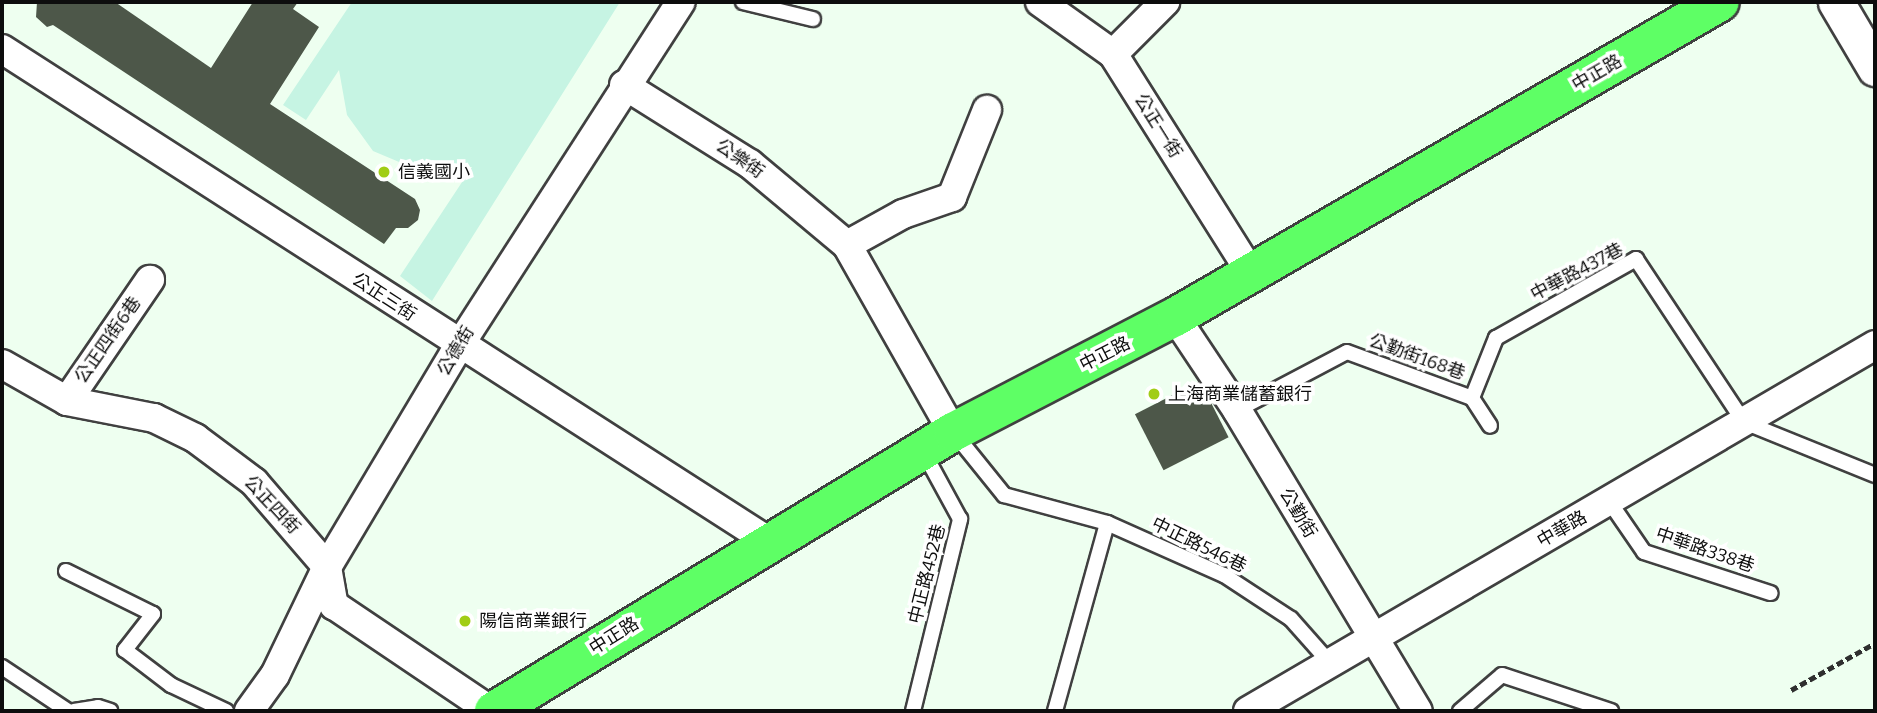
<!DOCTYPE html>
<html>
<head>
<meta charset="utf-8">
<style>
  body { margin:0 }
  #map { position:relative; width:1877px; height:713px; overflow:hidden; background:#eefff0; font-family:Bitter,"Noto Sans TC",serif }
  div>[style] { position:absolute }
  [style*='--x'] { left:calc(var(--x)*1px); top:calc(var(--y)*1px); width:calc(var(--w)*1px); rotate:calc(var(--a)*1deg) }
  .pitch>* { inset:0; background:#c6f4e3 }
  .building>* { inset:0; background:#4d5749; transform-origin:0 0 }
  .path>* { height:4.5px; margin-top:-2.25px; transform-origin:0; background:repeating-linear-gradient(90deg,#2f2f2f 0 7px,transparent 0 10.5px) }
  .roads { filter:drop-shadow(2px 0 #404040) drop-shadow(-2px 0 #404040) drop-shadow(0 2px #404040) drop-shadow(0 -2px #404040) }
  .service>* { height:14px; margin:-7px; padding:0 7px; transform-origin:7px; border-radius:7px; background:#fff }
  .minor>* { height:28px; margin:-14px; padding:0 14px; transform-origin:14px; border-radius:14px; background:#fff }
  .tertiary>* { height:35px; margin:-17.5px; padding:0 17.5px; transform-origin:17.5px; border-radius:17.5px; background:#fff }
  .primary>* { height:38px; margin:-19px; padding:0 19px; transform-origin:19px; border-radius:19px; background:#5eff65 }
  .dots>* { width:19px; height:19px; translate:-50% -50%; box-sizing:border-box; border:4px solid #fff; border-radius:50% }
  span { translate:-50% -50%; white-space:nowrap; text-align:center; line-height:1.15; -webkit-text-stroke:7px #fff; paint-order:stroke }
  .street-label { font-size:18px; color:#0d0d0d }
  .poi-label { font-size:18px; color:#0d0d0d }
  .left { translate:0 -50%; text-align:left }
  .frame { position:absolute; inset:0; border:4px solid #0d0d0d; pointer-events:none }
</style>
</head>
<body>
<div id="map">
  <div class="pitch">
    <div style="clip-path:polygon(352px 2px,620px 2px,432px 301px,400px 276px,472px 167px,411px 167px,373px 151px,347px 115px,339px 70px,306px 120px,283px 105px)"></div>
  </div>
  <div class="building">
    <div style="clip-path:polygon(37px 2px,115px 2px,211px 68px,253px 2px,298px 2px,293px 9px,319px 27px,270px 104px,415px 199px,420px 210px,418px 220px,408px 228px,396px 228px,384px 244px,53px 25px,47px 27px,36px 17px)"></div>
    <div style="left:1200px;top:381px;width:63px;height:73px;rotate:63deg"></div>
  </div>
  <div class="path">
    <div style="--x:1791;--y:690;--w:96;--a:-29.2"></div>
  </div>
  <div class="roads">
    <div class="service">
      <div style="--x:743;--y:2;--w:72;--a:13.7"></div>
      <div style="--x:1472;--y:398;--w:65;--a:-68.2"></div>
      <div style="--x:1496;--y:338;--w:161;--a:-29.4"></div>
      <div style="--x:1636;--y:259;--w:196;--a:56.5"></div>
      <div style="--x:1744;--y:422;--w:141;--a:22"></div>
      <div style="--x:1472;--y:398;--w:33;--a:57"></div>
      <div style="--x:1237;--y:410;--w:124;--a:-27.8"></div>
      <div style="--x:1347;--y:352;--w:133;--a:20.2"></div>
      <div style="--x:954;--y:433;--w:80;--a:51.1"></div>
      <div style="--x:1004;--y:495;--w:107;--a:15.2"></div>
      <div style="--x:1107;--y:523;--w:128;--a:24"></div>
      <div style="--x:1224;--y:575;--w:80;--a:33.3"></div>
      <div style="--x:1291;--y:619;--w:60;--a:48.4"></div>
      <div style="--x:1609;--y:501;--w:62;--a:55.5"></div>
      <div style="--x:1644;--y:552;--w:133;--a:18"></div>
      <div style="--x:66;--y:571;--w:97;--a:26.3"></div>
      <div style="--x:153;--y:614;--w:46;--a:127.9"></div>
      <div style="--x:125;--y:650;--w:58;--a:37.3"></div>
      <div style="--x:171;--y:685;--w:61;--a:25.3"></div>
      <div style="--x:2;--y:667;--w:79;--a:33.7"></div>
      <div style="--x:74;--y:711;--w:24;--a:-9"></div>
      <div style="--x:98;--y:707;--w:13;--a:18"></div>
      <div style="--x:913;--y:711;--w:198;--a:-76.2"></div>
      <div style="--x:960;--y:519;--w:75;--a:-118.6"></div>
      <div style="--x:1055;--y:711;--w:195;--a:-74.5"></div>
      <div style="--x:1460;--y:711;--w:55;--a:-40.6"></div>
      <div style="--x:1502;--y:675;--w:115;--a:18.3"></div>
    </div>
    <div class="minor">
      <div style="--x:1040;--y:2;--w:90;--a:35.5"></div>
      <div style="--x:1113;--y:54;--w:259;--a:57.8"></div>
      <div style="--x:2;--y:49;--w:910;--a:32.71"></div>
      <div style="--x:1113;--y:54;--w:74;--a:-45"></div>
      <div style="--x:624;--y:85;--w:149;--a:32.1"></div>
      <div style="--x:750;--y:164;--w:126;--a:39.9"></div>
      <div style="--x:847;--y:245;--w:215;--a:60.5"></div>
      <div style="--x:847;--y:245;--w:64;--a:-29"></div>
      <div style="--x:903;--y:214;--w:52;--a:-19.1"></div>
      <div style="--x:952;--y:197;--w:94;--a:-68.1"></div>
      <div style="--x:1175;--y:317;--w:112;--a:56.3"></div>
      <div style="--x:1237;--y:410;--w:351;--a:59"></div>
      <div style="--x:2;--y:364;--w:75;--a:29.6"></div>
      <div style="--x:67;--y:401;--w:89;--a:11.1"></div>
      <div style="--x:154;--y:418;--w:46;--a:26"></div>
      <div style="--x:195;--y:438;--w:74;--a:36.7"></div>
      <div style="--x:254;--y:482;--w:112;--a:49.3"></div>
      <div style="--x:327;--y:567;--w:39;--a:80"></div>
      <div style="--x:334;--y:605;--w:189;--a:34"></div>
      <div style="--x:67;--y:401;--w:147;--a:-55.6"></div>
      <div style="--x:249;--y:711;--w:44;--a:-54.2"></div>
      <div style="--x:275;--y:675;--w:120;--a:-64.3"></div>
      <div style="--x:327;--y:567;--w:257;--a:-59.2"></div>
      <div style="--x:459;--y:346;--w:409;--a:-57.2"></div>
      <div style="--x:1248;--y:711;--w:726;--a:-30.27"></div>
    </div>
    <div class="tertiary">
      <div style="--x:1836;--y:2;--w:77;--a:59.4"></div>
    </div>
    <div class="primary">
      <div style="--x:494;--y:711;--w:537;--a:-31.29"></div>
      <div style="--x:953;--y:432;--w:250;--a:-27.4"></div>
      <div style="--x:1175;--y:317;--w:629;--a:-30.03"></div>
    </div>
  </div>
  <div class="dots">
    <div style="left:384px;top:172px;background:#a1cd16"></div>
    <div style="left:1154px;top:394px;background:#a1cd16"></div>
    <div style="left:465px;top:621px;background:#a1cd16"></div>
  </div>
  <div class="street-label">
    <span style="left:1597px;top:73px;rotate:-30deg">中正路</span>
    <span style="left:1158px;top:126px;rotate:58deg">公正一街</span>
    <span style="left:740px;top:159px;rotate:35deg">公樂街</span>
    <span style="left:1577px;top:272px;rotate:-28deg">中華路437巷</span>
    <span style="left:384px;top:297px;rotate:33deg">公正三街</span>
    <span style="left:108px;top:340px;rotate:-55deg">公正四街6巷</span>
    <span style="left:456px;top:351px;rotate:-59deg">公德街</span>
    <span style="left:1105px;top:354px;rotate:-27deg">中正路</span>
    <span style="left:1417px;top:357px;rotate:20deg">公勤街168巷</span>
    <span style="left:272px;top:505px;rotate:47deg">公正四街</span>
    <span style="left:1298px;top:513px;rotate:59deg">公勤街</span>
    <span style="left:1562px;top:529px;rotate:-30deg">中華路</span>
    <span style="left:1199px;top:545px;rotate:26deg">中正路546巷</span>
    <span style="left:1705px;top:550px;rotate:19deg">中華路338巷</span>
    <span style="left:927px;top:574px;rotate:-76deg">中正路452巷</span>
    <span style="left:614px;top:636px;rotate:-32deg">中正路</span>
  </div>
  <div class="poi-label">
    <span class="left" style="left:398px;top:172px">信義國小</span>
    <span class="left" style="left:1168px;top:394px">上海商業儲蓄銀行</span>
    <span class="left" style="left:479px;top:621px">陽信商業銀行</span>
  </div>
  <div class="frame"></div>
</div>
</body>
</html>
